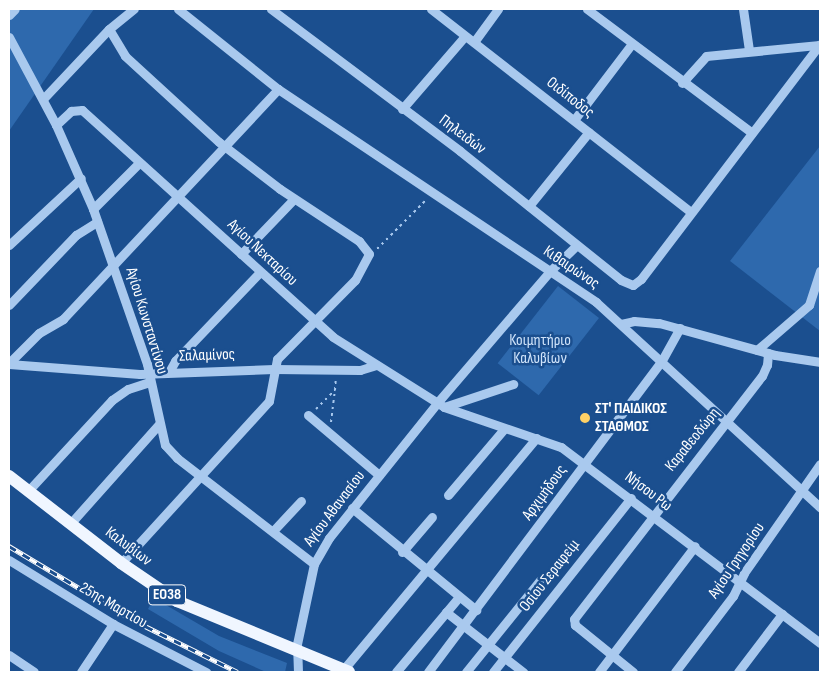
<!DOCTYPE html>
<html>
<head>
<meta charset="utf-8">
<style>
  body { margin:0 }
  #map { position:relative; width:829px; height:681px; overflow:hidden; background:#1b4f8f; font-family:"Sofia Sans Condensed",sans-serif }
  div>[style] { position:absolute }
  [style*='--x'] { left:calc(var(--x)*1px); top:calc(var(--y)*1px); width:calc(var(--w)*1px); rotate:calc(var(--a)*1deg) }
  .green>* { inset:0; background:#2e69ad; transform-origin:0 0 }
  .path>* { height:2px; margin-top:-1px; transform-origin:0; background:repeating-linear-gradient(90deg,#a9c9ee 0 2.5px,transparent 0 6.5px) }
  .minor>* { height:9px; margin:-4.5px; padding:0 4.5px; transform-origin:4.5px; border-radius:4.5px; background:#a9c9ee }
  .major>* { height:12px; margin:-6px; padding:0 6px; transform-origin:6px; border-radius:6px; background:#f0f6ff }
  .rail>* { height:4.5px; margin-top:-2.25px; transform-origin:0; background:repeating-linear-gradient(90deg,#1b4f8f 0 8px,#fff 0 16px); box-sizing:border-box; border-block:1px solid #fff }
  .dots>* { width:14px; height:14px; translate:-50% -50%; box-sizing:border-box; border:2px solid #1b4f8f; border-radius:50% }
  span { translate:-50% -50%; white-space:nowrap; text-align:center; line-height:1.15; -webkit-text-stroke:5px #1b4f8f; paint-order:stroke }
  .shield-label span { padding:1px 4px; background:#1b4f8f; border:1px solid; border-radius:4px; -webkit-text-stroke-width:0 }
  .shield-label { font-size:15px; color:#fff; font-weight:700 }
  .street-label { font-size:16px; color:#fff }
  .park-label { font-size:16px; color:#cfe3fa }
  .poi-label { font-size:16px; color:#fff; font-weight:700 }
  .left { translate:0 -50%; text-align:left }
  .frame { position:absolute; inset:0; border:10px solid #fff; pointer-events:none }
</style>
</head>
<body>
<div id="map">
  <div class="green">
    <div style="clip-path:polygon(9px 9px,94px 9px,9px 131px)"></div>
    <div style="clip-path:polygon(820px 146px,820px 331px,730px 261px)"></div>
    <div style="left:558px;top:286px;width:52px;height:98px;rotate:38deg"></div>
    <div style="clip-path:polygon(154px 598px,219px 636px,287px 663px,285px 672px,266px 672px,219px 651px,148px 609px)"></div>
  </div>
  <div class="path">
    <div style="--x:377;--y:249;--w:71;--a:-45"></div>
    <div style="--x:316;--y:409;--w:27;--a:-45"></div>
    <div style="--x:335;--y:390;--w:13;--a:-86"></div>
    <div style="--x:331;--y:422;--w:32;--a:-83"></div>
  </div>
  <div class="minor">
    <div style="--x:178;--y:9;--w:128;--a:38.7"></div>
    <div style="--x:278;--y:89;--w:383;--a:33.8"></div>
    <div style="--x:596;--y:302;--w:304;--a:42.5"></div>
    <div style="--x:271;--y:9;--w:236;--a:36.9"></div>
    <div style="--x:460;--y:151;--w:206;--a:38.7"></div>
    <div style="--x:621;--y:280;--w:13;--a:23"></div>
    <div style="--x:633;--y:285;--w:10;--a:-37"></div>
    <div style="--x:641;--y:279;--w:295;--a:-52.7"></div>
    <div style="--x:431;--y:9;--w:328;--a:38"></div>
    <div style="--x:587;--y:9;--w:206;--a:36.9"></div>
    <div style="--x:743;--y:9;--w:41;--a:81.7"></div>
    <div style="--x:9;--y:15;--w:8;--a:-45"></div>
    <div style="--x:109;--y:29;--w:31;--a:59"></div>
    <div style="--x:125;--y:56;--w:127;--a:42.5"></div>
    <div style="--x:219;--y:142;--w:77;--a:37.6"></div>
    <div style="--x:280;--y:189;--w:95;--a:33.4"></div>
    <div style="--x:359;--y:241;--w:16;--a:52"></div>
    <div style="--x:369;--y:254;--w:30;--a:118"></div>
    <div style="--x:355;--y:280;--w:111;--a:134.6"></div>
    <div style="--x:277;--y:359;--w:43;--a:100.8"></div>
    <div style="--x:269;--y:401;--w:219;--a:132.4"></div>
    <div style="--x:9;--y:37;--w:100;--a:61.9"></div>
    <div style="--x:56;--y:125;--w:92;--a:66.2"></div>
    <div style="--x:93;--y:209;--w:164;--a:70.8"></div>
    <div style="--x:147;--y:364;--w:83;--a:77.5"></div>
    <div style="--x:165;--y:445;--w:18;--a:47"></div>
    <div style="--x:177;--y:458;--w:173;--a:37.7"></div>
    <div style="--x:474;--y:42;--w:41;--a:-54"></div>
    <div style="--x:682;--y:83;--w:36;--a:-48"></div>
    <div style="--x:706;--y:56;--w:114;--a:-5.6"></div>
    <div style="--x:43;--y:99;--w:96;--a:-46.7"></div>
    <div style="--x:109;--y:29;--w:32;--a:-39"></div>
    <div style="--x:402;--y:109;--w:96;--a:-49.2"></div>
    <div style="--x:574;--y:120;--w:94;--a:-52.8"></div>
    <div style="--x:56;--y:125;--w:21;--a:-43"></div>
    <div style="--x:71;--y:111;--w:11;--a:-5"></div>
    <div style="--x:82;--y:110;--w:338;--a:42.1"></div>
    <div style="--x:333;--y:337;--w:131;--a:32.2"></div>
    <div style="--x:444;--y:407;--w:124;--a:18.9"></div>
    <div style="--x:561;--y:447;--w:325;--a:37.1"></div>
    <div style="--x:529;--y:206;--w:95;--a:-51"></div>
    <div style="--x:93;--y:209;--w:65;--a:-45"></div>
    <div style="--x:9;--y:245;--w:98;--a:-42.9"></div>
    <div style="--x:241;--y:254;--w:76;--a:-46.1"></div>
    <div style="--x:9;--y:305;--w:97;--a:-46.3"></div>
    <div style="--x:76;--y:235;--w:25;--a:-32"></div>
    <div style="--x:621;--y:324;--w:13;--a:-13"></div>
    <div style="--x:634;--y:321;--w:25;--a:5"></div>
    <div style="--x:659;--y:323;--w:120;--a:15.4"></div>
    <div style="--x:775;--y:355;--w:46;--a:8.8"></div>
    <div style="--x:757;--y:350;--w:69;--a:-40.9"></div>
    <div style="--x:809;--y:305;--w:36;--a:-72"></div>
    <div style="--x:9;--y:363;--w:42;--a:-45"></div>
    <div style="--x:39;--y:333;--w:28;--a:-30"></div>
    <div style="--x:63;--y:319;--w:315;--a:-46.9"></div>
    <div style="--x:9;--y:364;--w:131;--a:4.4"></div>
    <div style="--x:140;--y:374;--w:134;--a:-2.1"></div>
    <div style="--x:274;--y:369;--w:86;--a:0.7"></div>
    <div style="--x:360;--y:370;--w:17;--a:-17"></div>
    <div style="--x:169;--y:372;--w:13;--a:-61"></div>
    <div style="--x:175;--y:361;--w:123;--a:-46.3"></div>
    <div style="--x:444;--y:407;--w:73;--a:-18.4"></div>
    <div style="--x:308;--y:415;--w:93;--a:40.2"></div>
    <div style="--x:28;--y:491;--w:124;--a:-47.3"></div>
    <div style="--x:112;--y:400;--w:19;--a:-35"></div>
    <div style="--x:128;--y:389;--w:23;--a:-18"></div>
    <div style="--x:448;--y:495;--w:87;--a:-49.7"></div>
    <div style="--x:352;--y:508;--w:161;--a:39.4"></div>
    <div style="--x:70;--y:524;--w:134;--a:-48.3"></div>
    <div style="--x:273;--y:531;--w:41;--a:-47"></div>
    <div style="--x:402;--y:552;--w:46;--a:-49.4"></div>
    <div style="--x:9;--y:560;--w:122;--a:31.6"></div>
    <div style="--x:113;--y:624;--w:105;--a:27.3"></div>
    <div style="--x:446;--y:612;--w:98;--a:37.9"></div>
    <div style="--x:9;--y:655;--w:30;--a:34"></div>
    <div style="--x:343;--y:670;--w:302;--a:-50.2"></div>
    <div style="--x:81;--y:672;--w:58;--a:-56.3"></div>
    <div style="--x:298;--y:672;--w:28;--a:-92"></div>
    <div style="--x:297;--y:644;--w:82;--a:-78"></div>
    <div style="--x:314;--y:564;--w:30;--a:-60"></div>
    <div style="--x:329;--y:538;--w:173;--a:-51.3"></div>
    <div style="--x:437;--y:403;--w:174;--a:-49.4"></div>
    <div style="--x:550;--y:271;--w:37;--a:-44"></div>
    <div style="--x:396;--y:672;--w:98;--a:-50"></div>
    <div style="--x:428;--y:672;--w:388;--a:-53.1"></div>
    <div style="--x:661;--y:362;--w:39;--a:-61"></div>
    <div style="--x:466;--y:672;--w:119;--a:-51.1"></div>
    <div style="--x:493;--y:672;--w:222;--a:-51.6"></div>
    <div style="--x:599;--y:672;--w:158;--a:-52.7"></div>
    <div style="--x:633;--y:672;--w:75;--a:-141"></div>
    <div style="--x:575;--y:625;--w:6;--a:-99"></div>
    <div style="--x:574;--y:619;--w:307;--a:-52.3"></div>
    <div style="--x:762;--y:376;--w:12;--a:-66"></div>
    <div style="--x:767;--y:365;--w:12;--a:-85"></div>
    <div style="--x:675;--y:672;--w:96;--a:-52.7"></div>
    <div style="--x:733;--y:596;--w:25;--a:-64"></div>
    <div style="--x:744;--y:573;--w:133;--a:-55.1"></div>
    <div style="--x:738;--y:672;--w:73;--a:-52.8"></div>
  </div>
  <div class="major">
    <div style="--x:9;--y:476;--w:142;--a:37.8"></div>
    <div style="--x:121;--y:563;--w:68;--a:34.2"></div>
    <div style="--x:177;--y:601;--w:186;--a:22.4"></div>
  </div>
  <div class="rail">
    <div style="--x:9;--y:546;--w:142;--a:30.9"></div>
    <div style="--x:131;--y:619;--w:119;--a:26.4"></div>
  </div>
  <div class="dots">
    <div style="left:585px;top:418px;background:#ffd166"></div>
  </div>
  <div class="shield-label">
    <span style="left:167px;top:595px">ΕΟ38</span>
  </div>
  <div class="street-label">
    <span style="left:570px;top:98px;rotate:38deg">Οιδίποδος</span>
    <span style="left:462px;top:135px;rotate:37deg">Πηλειδών</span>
    <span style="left:262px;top:253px;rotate:43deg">Αγίου Νεκταρίου</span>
    <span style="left:571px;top:268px;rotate:34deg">Κιθαιρώνος</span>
    <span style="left:146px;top:321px;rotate:73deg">Αγίου Κωνσταντίνου</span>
    <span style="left:207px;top:356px;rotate:-2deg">Σαλαμίνος</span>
    <span style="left:693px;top:440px;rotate:-51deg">Καραθεοδώρη</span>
    <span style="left:648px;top:492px;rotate:37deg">Νήσου Ρω</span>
    <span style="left:545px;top:493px;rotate:-54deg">Αρχιμήδους</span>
    <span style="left:335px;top:509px;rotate:-53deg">Αγίου Αθανασίου</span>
    <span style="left:128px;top:547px;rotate:37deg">Καλυβίων</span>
    <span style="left:737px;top:561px;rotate:-56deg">Αγίου Γρηγορίου</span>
    <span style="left:550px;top:576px;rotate:-52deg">Οσίου Σεραφείμ</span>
    <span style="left:113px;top:606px;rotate:30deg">25ης Μαρτίου</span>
  </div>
  <div class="park-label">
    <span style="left:540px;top:350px">Κοιμητήριο<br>Καλυβίων</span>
  </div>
  <div class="poi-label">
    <span class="left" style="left:595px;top:418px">ΣΤ' ΠΑΙΔΙΚΟΣ<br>ΣΤΑΘΜΟΣ</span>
  </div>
  <div class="frame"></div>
</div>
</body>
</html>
